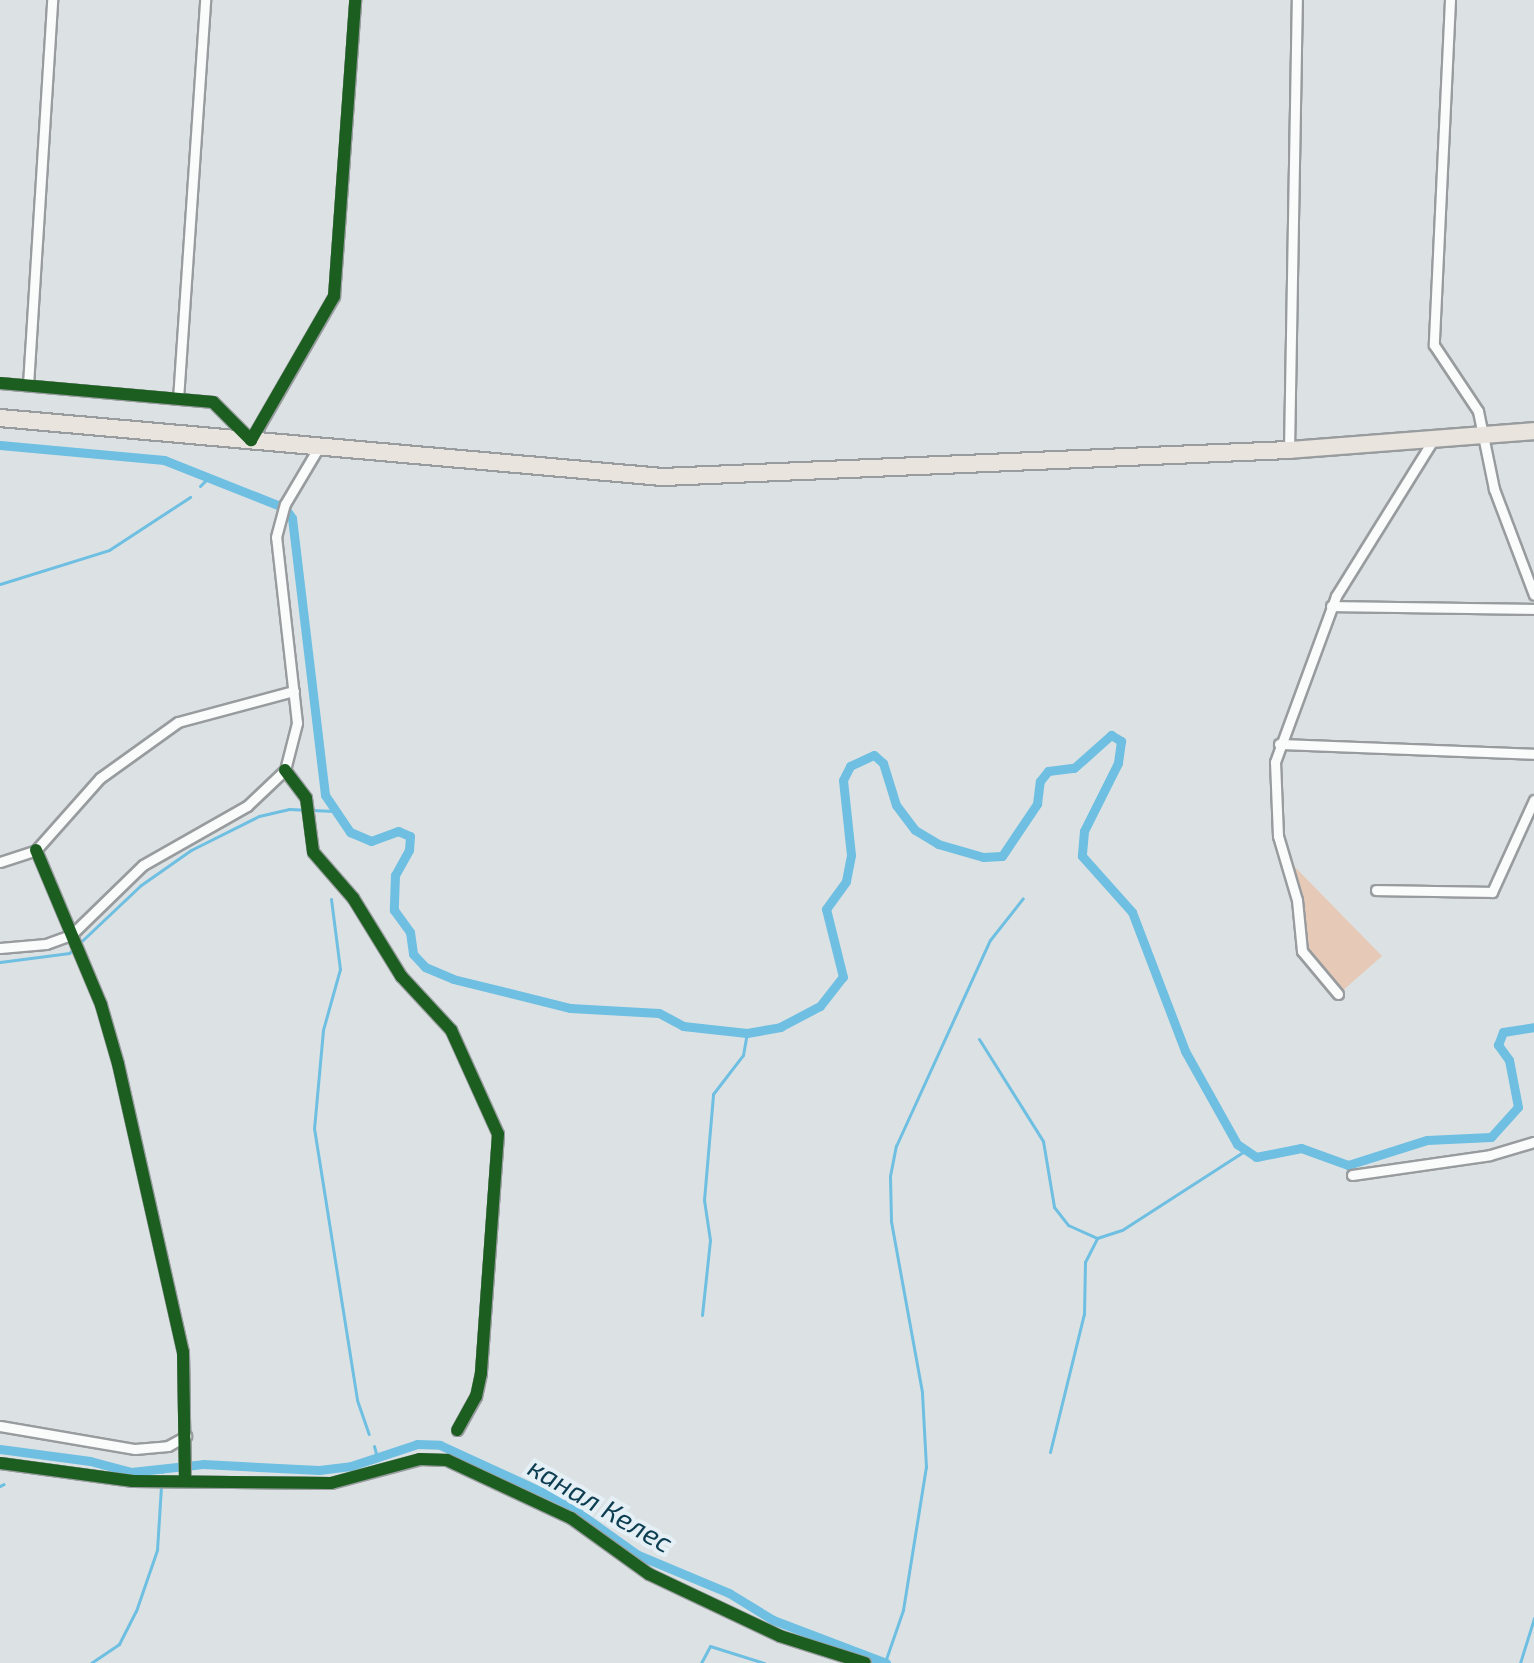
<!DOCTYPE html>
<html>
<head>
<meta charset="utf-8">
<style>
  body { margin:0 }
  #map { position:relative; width:1534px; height:1663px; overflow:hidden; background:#dce2e4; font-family:"Exo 2",sans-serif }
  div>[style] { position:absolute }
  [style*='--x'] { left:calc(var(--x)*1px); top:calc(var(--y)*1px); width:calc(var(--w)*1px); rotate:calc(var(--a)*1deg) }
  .green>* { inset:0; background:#e6cab7 }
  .stream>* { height:3px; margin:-1.5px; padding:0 1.5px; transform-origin:1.5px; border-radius:1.5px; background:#6ebfe1 }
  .canal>* { height:9px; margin:-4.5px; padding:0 4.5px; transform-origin:4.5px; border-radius:4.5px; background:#6ebfe1 }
  .roads { filter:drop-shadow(2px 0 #989c9e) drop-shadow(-2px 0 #989c9e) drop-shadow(0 2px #989c9e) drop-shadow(0 -2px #989c9e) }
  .street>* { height:9px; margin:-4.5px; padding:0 4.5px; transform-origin:4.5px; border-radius:4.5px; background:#fafbfb }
  .highway>* { height:16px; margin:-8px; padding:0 8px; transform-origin:8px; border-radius:8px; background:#eae4df }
  .cycleway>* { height:12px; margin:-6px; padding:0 6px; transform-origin:6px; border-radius:6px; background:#1b5e20 }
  span { translate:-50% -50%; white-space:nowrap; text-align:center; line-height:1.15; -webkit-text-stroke:8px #e5f0f6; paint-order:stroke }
  .water-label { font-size:28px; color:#0c3d51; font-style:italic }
</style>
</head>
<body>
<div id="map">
  <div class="green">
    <div style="clip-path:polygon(1291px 863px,1382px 956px,1340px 993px,1302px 944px)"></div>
  </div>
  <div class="stream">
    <div style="--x:200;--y:486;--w:11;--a:-45"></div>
    <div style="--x:0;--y:584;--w:114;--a:-17.3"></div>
    <div style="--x:109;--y:550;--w:97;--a:-33.2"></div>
    <div style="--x:331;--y:899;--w:71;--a:82.7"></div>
    <div style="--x:340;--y:969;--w:63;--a:105.6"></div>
    <div style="--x:323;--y:1030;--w:98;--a:95.2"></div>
    <div style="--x:314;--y:1128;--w:275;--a:81"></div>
    <div style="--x:357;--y:1400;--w:36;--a:71"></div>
    <div style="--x:0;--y:962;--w:70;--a:-7.4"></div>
    <div style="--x:69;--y:953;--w:99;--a:-43.4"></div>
    <div style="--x:141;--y:885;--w:61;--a:-35"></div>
    <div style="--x:191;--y:850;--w:76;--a:-26.6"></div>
    <div style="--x:259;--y:816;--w:31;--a:-13"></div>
    <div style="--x:289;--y:809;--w:45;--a:2.5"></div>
    <div style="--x:979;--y:1039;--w:120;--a:57.9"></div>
    <div style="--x:1043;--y:1141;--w:67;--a:80.5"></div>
    <div style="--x:1054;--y:1207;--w:23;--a:52"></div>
    <div style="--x:1068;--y:1225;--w:32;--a:24"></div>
    <div style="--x:1097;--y:1238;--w:26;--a:-18"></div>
    <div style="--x:1122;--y:1230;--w:148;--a:-32.8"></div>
    <div style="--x:702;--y:1315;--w:75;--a:-83.9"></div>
    <div style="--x:710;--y:1240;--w:40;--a:-98.5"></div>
    <div style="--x:704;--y:1200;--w:106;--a:-85.1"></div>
    <div style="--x:713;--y:1094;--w:49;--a:-52.4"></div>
    <div style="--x:743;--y:1055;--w:22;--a:-80"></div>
    <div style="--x:374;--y:1446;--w:11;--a:75"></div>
    <div style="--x:1050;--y:1452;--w:142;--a:-76.2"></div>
    <div style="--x:1084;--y:1314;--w:52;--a:-88.9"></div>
    <div style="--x:1085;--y:1262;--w:27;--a:-63"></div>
    <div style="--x:162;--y:1472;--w:4;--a:-90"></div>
    <div style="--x:0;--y:1486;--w:4;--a:-27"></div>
    <div style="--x:885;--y:1662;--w:55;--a:-70.9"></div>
    <div style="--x:903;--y:1610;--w:145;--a:-80.9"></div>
    <div style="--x:926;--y:1467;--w:75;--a:-93.1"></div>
    <div style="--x:922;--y:1392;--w:174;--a:-100.3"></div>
    <div style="--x:891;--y:1221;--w:45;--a:-91.3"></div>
    <div style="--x:890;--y:1176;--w:31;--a:-79"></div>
    <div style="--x:896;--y:1146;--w:226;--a:-65.5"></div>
    <div style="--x:990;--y:940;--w:53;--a:-51.8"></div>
    <div style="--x:91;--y:1663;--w:34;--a:-34"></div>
    <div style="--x:119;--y:1644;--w:37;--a:-63"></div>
    <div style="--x:136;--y:1611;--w:65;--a:-71"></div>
    <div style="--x:157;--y:1550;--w:63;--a:-86.4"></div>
    <div style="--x:701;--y:1663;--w:19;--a:-62"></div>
    <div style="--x:710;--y:1646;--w:57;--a:17.5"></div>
    <div style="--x:1520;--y:1663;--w:47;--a:-72.7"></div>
  </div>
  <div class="canal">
    <div style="--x:0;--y:445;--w:165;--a:5.2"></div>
    <div style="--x:164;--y:460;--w:130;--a:21.6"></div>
    <div style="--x:285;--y:508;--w:12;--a:55"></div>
    <div style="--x:292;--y:518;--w:279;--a:83.2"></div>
    <div style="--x:325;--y:795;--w:45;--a:56"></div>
    <div style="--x:350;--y:832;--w:23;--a:23"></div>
    <div style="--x:371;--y:841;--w:29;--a:-20"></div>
    <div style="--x:398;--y:831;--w:13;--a:23"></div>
    <div style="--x:410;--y:836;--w:14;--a:94"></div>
    <div style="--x:409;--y:850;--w:29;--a:119"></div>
    <div style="--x:395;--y:875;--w:35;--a:92"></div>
    <div style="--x:394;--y:910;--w:27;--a:54"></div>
    <div style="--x:410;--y:932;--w:22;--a:82"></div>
    <div style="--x:413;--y:954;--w:18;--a:47"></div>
    <div style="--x:425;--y:967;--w:30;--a:23"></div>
    <div style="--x:453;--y:979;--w:121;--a:13.9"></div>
    <div style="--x:570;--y:1008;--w:89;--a:3.2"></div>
    <div style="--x:659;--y:1013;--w:27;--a:28"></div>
    <div style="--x:683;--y:1026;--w:64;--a:6.2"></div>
    <div style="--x:747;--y:1033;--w:34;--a:-10"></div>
    <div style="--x:780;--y:1027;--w:45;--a:-27.7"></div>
    <div style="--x:820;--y:1006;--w:37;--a:-52"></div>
    <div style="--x:843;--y:977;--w:70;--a:-104"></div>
    <div style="--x:826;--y:909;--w:34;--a:-54"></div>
    <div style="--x:846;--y:881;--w:26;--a:-79"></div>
    <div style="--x:851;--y:855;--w:75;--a:-96.1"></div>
    <div style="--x:843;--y:780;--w:16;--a:-63"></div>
    <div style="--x:850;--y:766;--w:26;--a:-25"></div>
    <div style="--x:874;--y:755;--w:12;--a:42"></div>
    <div style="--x:883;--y:763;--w:44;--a:72.8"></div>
    <div style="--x:896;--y:805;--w:31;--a:53"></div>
    <div style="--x:915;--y:830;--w:27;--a:31"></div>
    <div style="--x:938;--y:844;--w:47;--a:16.1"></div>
    <div style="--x:983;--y:857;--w:19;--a:-3"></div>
    <div style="--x:1002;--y:856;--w:63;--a:-56.1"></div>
    <div style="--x:1037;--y:804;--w:23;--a:-83"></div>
    <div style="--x:1040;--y:781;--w:13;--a:-51"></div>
    <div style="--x:1048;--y:771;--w:26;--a:-7"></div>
    <div style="--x:1074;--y:768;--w:50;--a:-41.7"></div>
    <div style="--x:1111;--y:735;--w:12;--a:31"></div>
    <div style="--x:1121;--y:741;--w:22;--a:98"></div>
    <div style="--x:1118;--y:763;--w:76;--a:116.6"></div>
    <div style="--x:1084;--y:831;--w:25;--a:95"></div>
    <div style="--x:1082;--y:856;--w:75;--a:48.2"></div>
    <div style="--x:1132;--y:912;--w:149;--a:69.1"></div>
    <div style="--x:1185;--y:1051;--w:107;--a:60.8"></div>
    <div style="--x:1237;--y:1144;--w:23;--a:34"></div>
    <div style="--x:1256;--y:1157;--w:46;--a:-11.3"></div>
    <div style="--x:1301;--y:1148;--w:50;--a:19.9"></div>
    <div style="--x:1348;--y:1165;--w:83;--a:-17.6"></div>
    <div style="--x:1427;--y:1140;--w:64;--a:-2.7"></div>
    <div style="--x:1491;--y:1137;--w:40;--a:-48"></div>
    <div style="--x:1518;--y:1107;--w:48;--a:-100.8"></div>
    <div style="--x:1509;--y:1060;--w:19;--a:-126"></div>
    <div style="--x:1498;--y:1045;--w:14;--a:-69"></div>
    <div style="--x:1503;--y:1032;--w:31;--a:-9"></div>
    <div style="--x:0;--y:1449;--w:91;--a:7.6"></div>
    <div style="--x:90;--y:1461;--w:42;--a:15"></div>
    <div style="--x:131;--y:1472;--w:72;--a:-6.3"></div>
    <div style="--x:203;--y:1464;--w:116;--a:3"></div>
    <div style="--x:319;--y:1470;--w:32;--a:-7"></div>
    <div style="--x:351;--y:1466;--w:70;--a:-18.4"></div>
    <div style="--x:417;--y:1444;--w:23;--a:2"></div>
    <div style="--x:440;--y:1445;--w:134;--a:24.7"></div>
    <div style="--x:562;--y:1501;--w:93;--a:35.4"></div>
    <div style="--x:638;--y:1555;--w:99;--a:22.7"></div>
    <div style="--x:729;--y:1593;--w:52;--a:31.5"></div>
    <div style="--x:773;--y:1620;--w:121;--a:20.8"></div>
  </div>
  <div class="roads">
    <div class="street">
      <div style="--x:1450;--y:0;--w:345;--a:92.7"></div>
      <div style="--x:1434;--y:345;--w:79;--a:56.3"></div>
      <div style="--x:1478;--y:411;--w:80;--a:78.4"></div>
      <div style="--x:1494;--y:489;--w:113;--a:69.3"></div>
      <div style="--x:0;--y:383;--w:214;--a:5.1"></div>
      <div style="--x:213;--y:402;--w:54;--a:45"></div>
      <div style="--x:251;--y:440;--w:166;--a:-60"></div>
      <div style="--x:334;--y:296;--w:297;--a:-85.9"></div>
      <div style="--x:28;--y:385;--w:386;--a:-86.4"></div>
      <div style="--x:178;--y:399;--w:400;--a:-86.1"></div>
      <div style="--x:1289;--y:450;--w:450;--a:-89"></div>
      <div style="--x:1331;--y:606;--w:203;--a:0.8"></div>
      <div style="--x:1279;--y:744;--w:255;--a:2.2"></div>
      <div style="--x:285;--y:770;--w:35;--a:53"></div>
      <div style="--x:306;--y:798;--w:54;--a:82.6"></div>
      <div style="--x:313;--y:852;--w:61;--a:49"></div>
      <div style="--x:353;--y:898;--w:92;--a:58.4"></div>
      <div style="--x:401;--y:976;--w:74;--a:47.2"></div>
      <div style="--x:451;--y:1030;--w:114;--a:65.7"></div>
      <div style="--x:498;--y:1134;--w:240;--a:94.1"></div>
      <div style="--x:481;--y:1373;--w:24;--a:102"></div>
      <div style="--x:476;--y:1396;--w:39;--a:119"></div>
      <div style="--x:36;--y:850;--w:168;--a:67.2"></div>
      <div style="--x:101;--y:1005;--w:61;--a:73.9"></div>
      <div style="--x:118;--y:1064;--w:295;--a:77.3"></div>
      <div style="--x:183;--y:1352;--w:126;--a:89.1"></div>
      <div style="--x:0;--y:862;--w:38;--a:-18"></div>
      <div style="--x:36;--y:850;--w:96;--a:-48.4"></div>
      <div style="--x:100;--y:778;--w:96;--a:-35.7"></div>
      <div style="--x:178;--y:722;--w:120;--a:-15"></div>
      <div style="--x:1376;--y:890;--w:116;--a:1"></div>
      <div style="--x:1492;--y:892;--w:101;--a:-65.5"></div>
      <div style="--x:0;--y:948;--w:46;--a:-5"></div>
      <div style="--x:46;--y:944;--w:27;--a:-20"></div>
      <div style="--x:71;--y:935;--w:100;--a:-44.2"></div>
      <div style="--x:143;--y:865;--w:120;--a:-29.6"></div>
      <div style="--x:247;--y:806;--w:52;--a:-43.5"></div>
      <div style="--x:285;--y:770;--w:49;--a:-75.7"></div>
      <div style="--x:297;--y:723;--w:187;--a:-96.4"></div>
      <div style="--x:276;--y:537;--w:34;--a:-75"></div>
      <div style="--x:285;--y:504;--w:69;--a:-59.3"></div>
      <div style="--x:1338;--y:994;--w:56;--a:-129.9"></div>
      <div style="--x:1302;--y:951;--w:51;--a:-95.6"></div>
      <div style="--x:1297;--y:900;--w:67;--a:-106.5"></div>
      <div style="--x:1278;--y:836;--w:74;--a:-92.3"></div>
      <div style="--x:1275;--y:762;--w:177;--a:-69.8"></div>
      <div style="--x:1336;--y:596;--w:184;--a:-58.1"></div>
      <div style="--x:1352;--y:1175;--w:139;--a:-8.2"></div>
      <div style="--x:1490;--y:1155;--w:46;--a:-16.5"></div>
      <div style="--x:0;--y:1426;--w:137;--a:9.7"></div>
      <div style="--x:135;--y:1449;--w:33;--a:-5"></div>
      <div style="--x:168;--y:1446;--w:21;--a:-29"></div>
      <div style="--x:0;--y:1463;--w:134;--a:7.7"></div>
      <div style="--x:133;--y:1481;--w:198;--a:0.6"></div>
      <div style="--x:331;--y:1483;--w:92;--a:-15.1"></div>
      <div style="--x:420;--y:1459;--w:27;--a:2"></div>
      <div style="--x:447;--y:1460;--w:137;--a:25.1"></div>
      <div style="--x:571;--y:1518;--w:96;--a:35.7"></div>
      <div style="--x:649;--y:1574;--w:145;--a:25.3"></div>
      <div style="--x:780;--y:1636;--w:89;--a:17.6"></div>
    </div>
    <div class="highway">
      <div style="--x:0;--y:418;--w:666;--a:5.09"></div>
      <div style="--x:663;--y:477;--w:627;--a:-2.47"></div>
      <div style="--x:1289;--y:450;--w:246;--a:-4.4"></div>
    </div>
  </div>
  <div class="cycleway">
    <div style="--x:0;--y:383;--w:214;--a:5.1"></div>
    <div style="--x:213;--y:402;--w:54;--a:45"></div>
    <div style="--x:251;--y:440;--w:166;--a:-60"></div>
    <div style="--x:334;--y:296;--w:297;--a:-85.9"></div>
    <div style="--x:285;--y:770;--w:35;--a:53"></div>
    <div style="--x:306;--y:798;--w:54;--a:82.6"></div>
    <div style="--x:313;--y:852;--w:61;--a:49"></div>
    <div style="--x:353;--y:898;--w:92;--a:58.4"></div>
    <div style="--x:401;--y:976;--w:74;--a:47.2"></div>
    <div style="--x:451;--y:1030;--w:114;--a:65.7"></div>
    <div style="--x:498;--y:1134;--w:240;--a:94.1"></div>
    <div style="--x:481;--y:1373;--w:24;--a:102"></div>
    <div style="--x:476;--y:1396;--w:39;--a:119"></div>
    <div style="--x:36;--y:850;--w:168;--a:67.2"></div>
    <div style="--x:101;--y:1005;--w:61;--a:73.9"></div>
    <div style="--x:118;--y:1064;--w:295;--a:77.3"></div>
    <div style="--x:183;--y:1352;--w:126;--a:89.1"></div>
    <div style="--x:0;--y:1463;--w:134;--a:7.7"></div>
    <div style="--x:133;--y:1481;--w:198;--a:0.6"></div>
    <div style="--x:331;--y:1483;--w:92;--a:-15.1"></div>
    <div style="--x:420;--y:1459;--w:27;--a:2"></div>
    <div style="--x:447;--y:1460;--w:137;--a:25.1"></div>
    <div style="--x:571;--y:1518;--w:96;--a:35.7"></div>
    <div style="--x:649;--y:1574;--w:145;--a:25.3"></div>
    <div style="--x:780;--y:1636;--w:89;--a:17.6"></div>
  </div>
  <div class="water-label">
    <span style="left:601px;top:1504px;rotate:30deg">канал Келес</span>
  </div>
</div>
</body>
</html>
